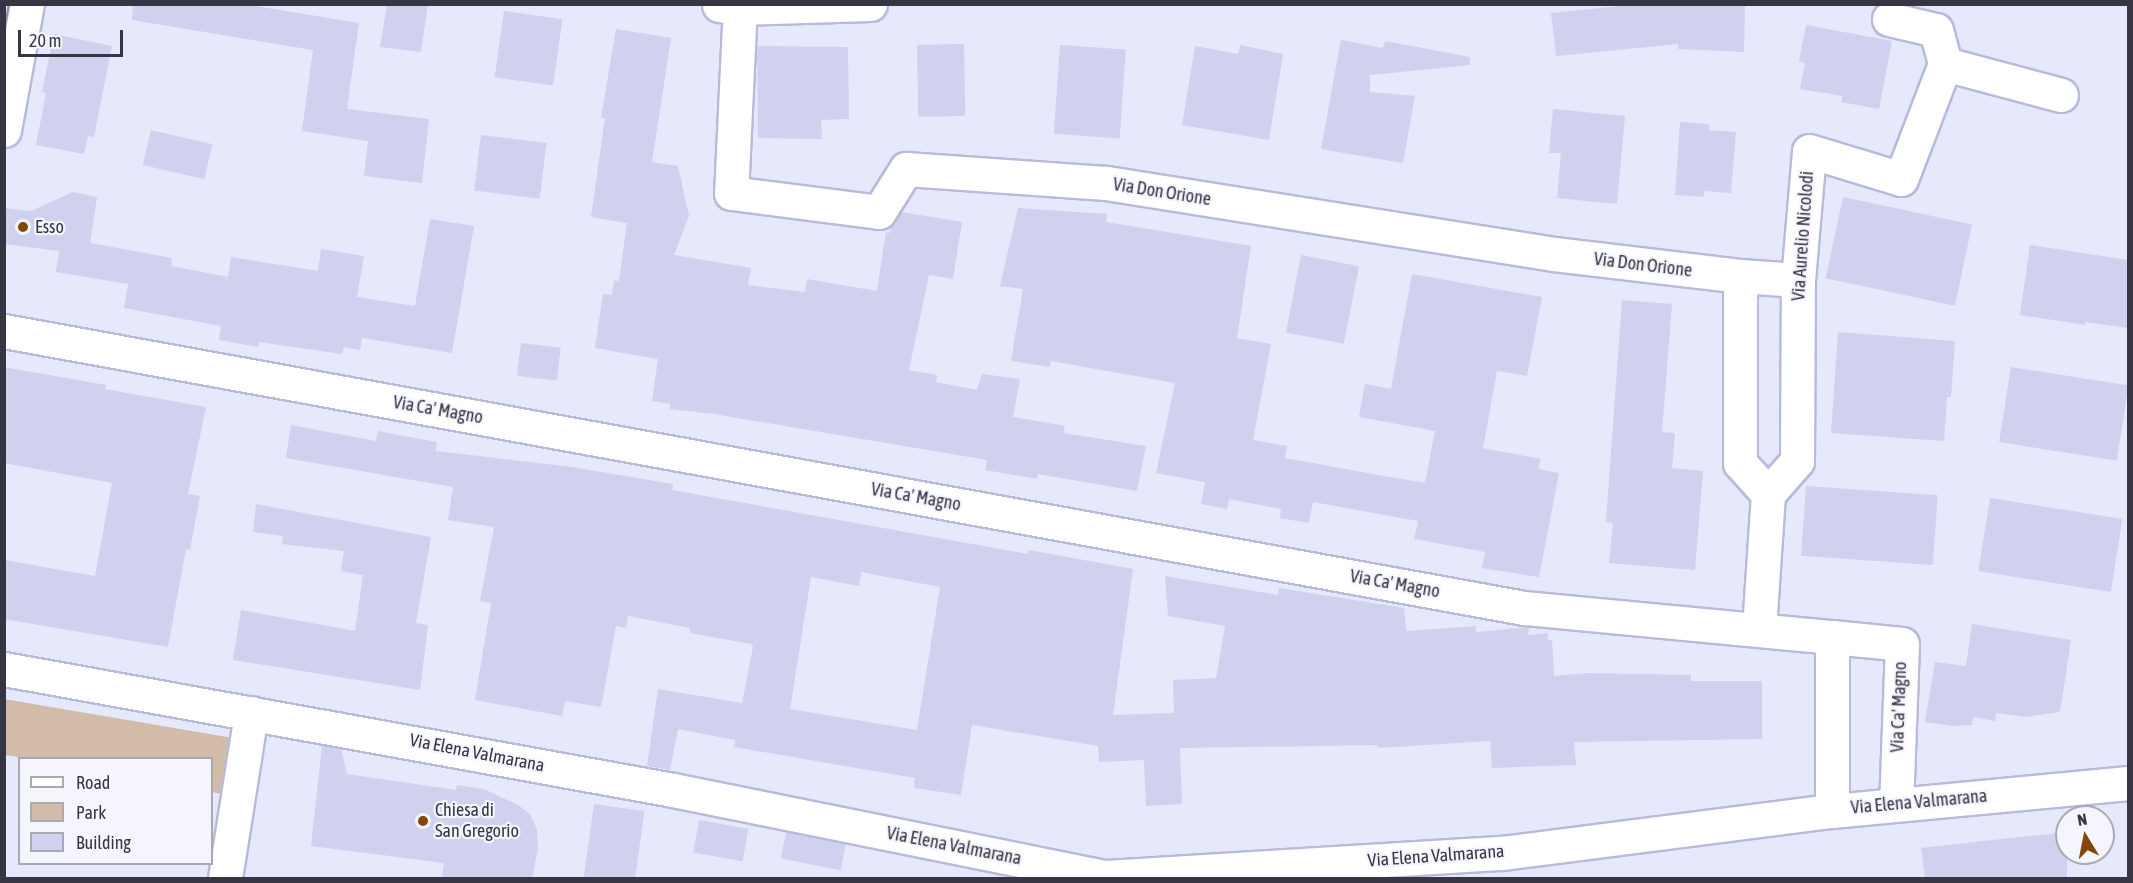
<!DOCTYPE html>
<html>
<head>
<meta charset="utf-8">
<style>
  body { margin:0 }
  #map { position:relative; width:2133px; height:883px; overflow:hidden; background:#e6e8fc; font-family:"Asap Condensed",sans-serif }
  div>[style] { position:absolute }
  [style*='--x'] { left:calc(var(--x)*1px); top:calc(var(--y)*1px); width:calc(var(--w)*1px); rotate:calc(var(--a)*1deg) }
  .green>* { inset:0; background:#d3bba9 }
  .building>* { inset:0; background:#cfd1ef; transform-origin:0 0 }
  .roads { filter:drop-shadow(2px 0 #b8badb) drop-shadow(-2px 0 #b8badb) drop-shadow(0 2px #b8badb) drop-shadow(0 -2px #b8badb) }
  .minor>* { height:33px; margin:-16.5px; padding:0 16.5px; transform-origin:16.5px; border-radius:16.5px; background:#fff }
  .tertiary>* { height:33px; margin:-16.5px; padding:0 16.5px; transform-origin:16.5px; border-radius:16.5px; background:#fff }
  .tram>* { height:1.5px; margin:-0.75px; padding:0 0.75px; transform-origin:0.75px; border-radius:0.75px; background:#8f90a1 }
  .dots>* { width:16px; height:16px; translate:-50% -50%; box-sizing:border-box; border:3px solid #f5f6fd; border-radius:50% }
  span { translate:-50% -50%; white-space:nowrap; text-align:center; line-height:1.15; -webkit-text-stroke:4.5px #f5f6fd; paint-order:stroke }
  .street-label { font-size:18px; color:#353543 }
  .poi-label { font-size:18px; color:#353543 }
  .left { translate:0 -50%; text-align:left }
  .frame { position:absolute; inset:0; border:6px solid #353543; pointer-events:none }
  .legend { position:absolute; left:18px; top:757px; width:195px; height:108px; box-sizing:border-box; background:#f5f6fd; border:2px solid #a8a9b3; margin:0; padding:8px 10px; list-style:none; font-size:18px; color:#353543 }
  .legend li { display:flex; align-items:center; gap:12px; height:30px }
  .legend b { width:30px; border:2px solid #a8a9b3 }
  .north { position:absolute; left:2055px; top:805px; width:60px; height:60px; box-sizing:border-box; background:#f5f6fd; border:2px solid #a8a9b3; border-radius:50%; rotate:350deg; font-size:16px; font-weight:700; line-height:24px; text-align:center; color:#353543 }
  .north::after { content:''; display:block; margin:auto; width:21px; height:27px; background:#844605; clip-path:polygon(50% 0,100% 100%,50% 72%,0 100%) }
  .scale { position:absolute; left:18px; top:30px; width:105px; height:27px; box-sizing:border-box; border:3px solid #353543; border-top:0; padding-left:8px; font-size:18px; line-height:21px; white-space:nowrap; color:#353543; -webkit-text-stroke:4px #f5f6fd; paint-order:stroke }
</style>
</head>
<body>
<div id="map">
  <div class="green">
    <div style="clip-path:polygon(4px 699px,233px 738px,222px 794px,212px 792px,212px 758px,24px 758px,5px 755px)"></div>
  </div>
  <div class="building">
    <div style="clip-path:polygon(133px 4px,244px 4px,359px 23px,347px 109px,429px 119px,422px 183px,364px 176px,368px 141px,302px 131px,313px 50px,132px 20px)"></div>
    <div style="clip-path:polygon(387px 4px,428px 4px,421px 52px,380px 47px)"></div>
    <div style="clip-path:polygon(1640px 4px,1745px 4px,1744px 52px,1678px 49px,1678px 44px,1556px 56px,1551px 13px)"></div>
    <div style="left:504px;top:11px;width:59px;height:67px;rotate:8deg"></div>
    <div style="clip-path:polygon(1806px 25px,1892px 41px,1879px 109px,1841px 102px,1843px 96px,1800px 89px,1805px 63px,1799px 61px)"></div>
    <div style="clip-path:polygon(616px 29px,671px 38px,652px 162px,678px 166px,689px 216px,674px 255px,751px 268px,748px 285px,805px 292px,807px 279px,877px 291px,886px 232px,890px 233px,891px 225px,901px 212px,962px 222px,953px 279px,929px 275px,909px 370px,937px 375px,936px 382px,977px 390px,982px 374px,1020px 379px,1013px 417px,1065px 426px,1063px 433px,1146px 446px,1137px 491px,1038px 474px,1037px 479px,985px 470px,987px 460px,714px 414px,670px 409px,670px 404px,652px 401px,658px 359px,595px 348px,603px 294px,612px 295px,614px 280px,619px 281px,627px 223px,591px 217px,605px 118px,601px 118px)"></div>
    <div style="clip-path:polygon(54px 34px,112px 46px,94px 137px,88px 136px,84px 154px,36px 145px,46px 93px,42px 92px)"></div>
    <div style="clip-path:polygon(1341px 40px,1383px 48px,1385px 41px,1470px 57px,1470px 65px,1370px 75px,1370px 92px,1415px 96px,1403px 163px,1321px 149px)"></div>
    <div style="left:964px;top:44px;width:72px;height:47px;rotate:89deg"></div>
    <div style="left:1060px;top:45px;width:66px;height:89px;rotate:4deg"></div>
    <div style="clip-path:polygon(1240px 45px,1283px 54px,1269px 140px,1182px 125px,1195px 46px,1238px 54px)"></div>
    <div style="clip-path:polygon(757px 46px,848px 47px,849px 119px,821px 120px,822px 139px,758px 138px)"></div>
    <div style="clip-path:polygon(1553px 109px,1625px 116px,1617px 204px,1557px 198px,1561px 153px,1549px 153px)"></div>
    <div style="clip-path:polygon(1680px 122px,1709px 124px,1709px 130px,1736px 132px,1731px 193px,1704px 191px,1704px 197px,1675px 195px)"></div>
    <div style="left:151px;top:130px;width:63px;height:36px;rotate:13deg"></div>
    <div style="left:481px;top:135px;width:66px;height:56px;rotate:7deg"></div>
    <div style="clip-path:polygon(73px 192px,97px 197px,90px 243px,172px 258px,171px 266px,228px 277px,231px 257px,318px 271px,321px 249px,364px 256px,357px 297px,415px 306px,430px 219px,474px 226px,452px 353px,362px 338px,360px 350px,344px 347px,342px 354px,259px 342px,259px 347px,219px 340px,221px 326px,124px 308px,128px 284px,56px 272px,59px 251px,4px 244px,4px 208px,31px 211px)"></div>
    <div style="left:1843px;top:197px;width:132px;height:83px;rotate:12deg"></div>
    <div style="clip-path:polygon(1018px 208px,1107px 214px,1106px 222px,1251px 246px,1237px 338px,1271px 344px,1253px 440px,1287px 446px,1285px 458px,1373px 474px,1425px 483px,1435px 431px,1359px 417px,1365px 384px,1391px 389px,1412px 274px,1542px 297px,1527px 376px,1497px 371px,1483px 448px,1541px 459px,1538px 469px,1559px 473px,1539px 577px,1482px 568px,1485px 552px,1414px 539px,1418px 521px,1313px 502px,1309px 523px,1280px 518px,1281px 509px,1229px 499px,1227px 509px,1201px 504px,1205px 482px,1156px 473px,1175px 383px,1051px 361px,1050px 367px,1011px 361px,1023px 289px,1000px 286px)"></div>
    <div style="clip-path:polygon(2030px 245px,2128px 260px,2128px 328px,2085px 322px,2085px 325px,2020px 315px)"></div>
    <div style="left:1301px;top:255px;width:59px;height:79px;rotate:11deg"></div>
    <div style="clip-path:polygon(1622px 300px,1672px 304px,1662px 432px,1675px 433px,1672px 468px,1703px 471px,1695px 570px,1609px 563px,1613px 523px,1606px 522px)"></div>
    <div style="clip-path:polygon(1838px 332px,1955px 341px,1951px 397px,1947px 397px,1944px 441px,1831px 433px)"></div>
    <div style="left:521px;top:343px;width:40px;height:33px;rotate:7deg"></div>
    <div style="clip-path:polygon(4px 367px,106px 385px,105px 389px,206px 407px,188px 494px,200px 496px,190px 550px,186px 549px,168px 647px,4px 619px,4px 560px,95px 576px,112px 483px,4px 463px)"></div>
    <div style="left:2011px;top:367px;width:119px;height:76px;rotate:9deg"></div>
    <div style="clip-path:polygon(evenodd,291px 425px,376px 441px,378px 431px,399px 435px,437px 442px,436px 451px,572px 467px,673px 484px,672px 490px,1028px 554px,1029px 550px,1133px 569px,1113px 715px,1174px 713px,1173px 680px,1216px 678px,1225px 626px,1168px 616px,1165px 576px,1278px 595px,1279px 588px,1404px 608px,1406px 631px,1476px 626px,1476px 632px,1529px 627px,1528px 635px,1548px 633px,1548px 640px,1552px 640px,1554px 676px,1587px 673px,1691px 675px,1691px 681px,1762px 681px,1762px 739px,1574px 742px,1576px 765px,1492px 768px,1490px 741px,1378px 748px,1377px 745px,1180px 748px,1182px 804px,1146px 806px,1144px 760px,1099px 762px,1098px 746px,972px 725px,961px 795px,914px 788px,915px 778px,734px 747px,735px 740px,678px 729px,670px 770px,647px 766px,658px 689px,742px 703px,753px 647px,751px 644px,690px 633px,690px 628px,628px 616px,626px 628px,616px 626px,601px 707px,565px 701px,562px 716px,475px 700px,491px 603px,480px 601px,494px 527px,448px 520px,453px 487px,286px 458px,291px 425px,861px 572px,940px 587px,917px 730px,790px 709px,811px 577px,859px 586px,861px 572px)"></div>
    <div style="left:1806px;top:486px;width:132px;height:70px;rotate:4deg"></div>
    <div style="left:1990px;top:498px;width:134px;height:74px;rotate:9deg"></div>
    <div style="clip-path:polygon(256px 504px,431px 537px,416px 623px,428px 625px,420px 690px,233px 660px,241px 610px,355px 631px,363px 575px,341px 571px,344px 551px,282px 544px,283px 536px,253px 532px)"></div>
    <div style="clip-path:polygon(1972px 624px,2071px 640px,2060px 712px,2026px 717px,1996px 713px,1995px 721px,1973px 717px,1972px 725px,1953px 726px,1925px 722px,1935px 662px,1966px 666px)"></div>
    <div style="clip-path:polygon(322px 746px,341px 749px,347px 774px,456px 790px,457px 785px,484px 789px,518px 805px,529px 813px,537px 829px,538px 848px,532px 879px,442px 879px,444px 863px,311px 846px)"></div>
    <div style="left:594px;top:804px;width:51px;height:76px;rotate:8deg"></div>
    <div style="left:699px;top:820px;width:50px;height:33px;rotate:10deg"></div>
    <div style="left:786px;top:832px;width:61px;height:27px;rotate:11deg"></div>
    <div style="clip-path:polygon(2067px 832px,2067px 879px,1925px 879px,1921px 848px)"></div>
  </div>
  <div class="roads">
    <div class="minor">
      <div style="--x:740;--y:4;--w:189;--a:92.7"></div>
      <div style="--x:731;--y:193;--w:149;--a:7.3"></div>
      <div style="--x:879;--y:212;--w:51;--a:-57.9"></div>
      <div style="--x:906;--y:169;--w:200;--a:4"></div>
      <div style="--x:1106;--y:183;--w:454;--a:9"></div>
      <div style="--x:1554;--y:254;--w:187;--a:6.7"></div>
      <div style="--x:1740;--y:276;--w:58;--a:3.9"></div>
      <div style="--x:719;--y:5;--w:20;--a:9"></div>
      <div style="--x:739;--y:8;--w:131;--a:-1.7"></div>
      <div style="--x:1889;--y:19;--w:48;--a:13.2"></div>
      <div style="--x:1936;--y:30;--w:35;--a:75"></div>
      <div style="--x:1740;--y:276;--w:187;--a:90"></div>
      <div style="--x:1740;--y:463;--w:42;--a:47.9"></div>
      <div style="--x:4;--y:331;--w:1545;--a:10.33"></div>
      <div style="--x:1524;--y:608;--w:309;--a:5.4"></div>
      <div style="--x:1759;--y:629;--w:135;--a:-86.2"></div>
      <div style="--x:1768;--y:494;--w:44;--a:-48.7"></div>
      <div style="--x:1797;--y:461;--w:181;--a:-89.7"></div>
      <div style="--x:1798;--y:280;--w:129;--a:-85.1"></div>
      <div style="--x:1809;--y:151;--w:96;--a:16.9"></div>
      <div style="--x:1901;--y:179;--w:123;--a:-69.1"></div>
      <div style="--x:1945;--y:64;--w:120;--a:15"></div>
      <div style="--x:4;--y:669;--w:680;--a:10.25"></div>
      <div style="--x:673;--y:790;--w:442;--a:11.4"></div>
      <div style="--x:1106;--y:877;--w:397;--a:-3.5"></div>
      <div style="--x:1502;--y:853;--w:333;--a:-7.3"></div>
      <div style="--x:1832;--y:811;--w:297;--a:-5.4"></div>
      <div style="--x:1832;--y:811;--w:174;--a:-90"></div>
      <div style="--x:1832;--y:637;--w:70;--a:5.7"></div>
      <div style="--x:1902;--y:644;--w:160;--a:92.1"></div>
      <div style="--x:225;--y:878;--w:167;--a:-81"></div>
    </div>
    <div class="tertiary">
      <div style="--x:4;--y:130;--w:128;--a:-79.7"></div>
    </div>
  </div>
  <div class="tram">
    <div style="--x:4;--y:32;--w:28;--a:-80"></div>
  </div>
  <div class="dots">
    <div style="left:23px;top:227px;background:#844605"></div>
    <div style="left:423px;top:821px;background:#844605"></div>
  </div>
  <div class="street-label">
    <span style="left:1162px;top:192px;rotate:9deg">Via Don Orione</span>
    <span style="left:1803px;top:236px;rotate:-86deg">Via Aurelio Nicolodi</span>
    <span style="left:1643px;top:265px;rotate:7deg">Via Don Orione</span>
    <span style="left:438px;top:410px;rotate:10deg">Via Ca' Magno</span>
    <span style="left:916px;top:497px;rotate:10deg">Via Ca' Magno</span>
    <span style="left:1395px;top:584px;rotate:10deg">Via Ca' Magno</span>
    <span style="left:1899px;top:707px;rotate:-88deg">Via Ca' Magno</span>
    <span style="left:477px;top:753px;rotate:11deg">Via Elena Valmarana</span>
    <span style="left:1919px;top:802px;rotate:-5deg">Via Elena Valmarana</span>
    <span style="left:954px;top:846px;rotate:11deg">Via Elena Valmarana</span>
    <span style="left:1436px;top:856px;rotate:-4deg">Via Elena Valmarana</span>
  </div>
  <div class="poi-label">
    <span class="left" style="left:35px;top:227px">Esso</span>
    <span class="left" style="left:435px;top:821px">Chiesa di<br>San Gregorio</span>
  </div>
  <div class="frame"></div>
  <ul class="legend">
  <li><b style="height:8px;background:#fff"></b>Road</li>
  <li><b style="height:16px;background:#d3bba9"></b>Park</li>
  <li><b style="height:16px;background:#cfd1ef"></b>Building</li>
  </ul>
  <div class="north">N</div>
  <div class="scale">20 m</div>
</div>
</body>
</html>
